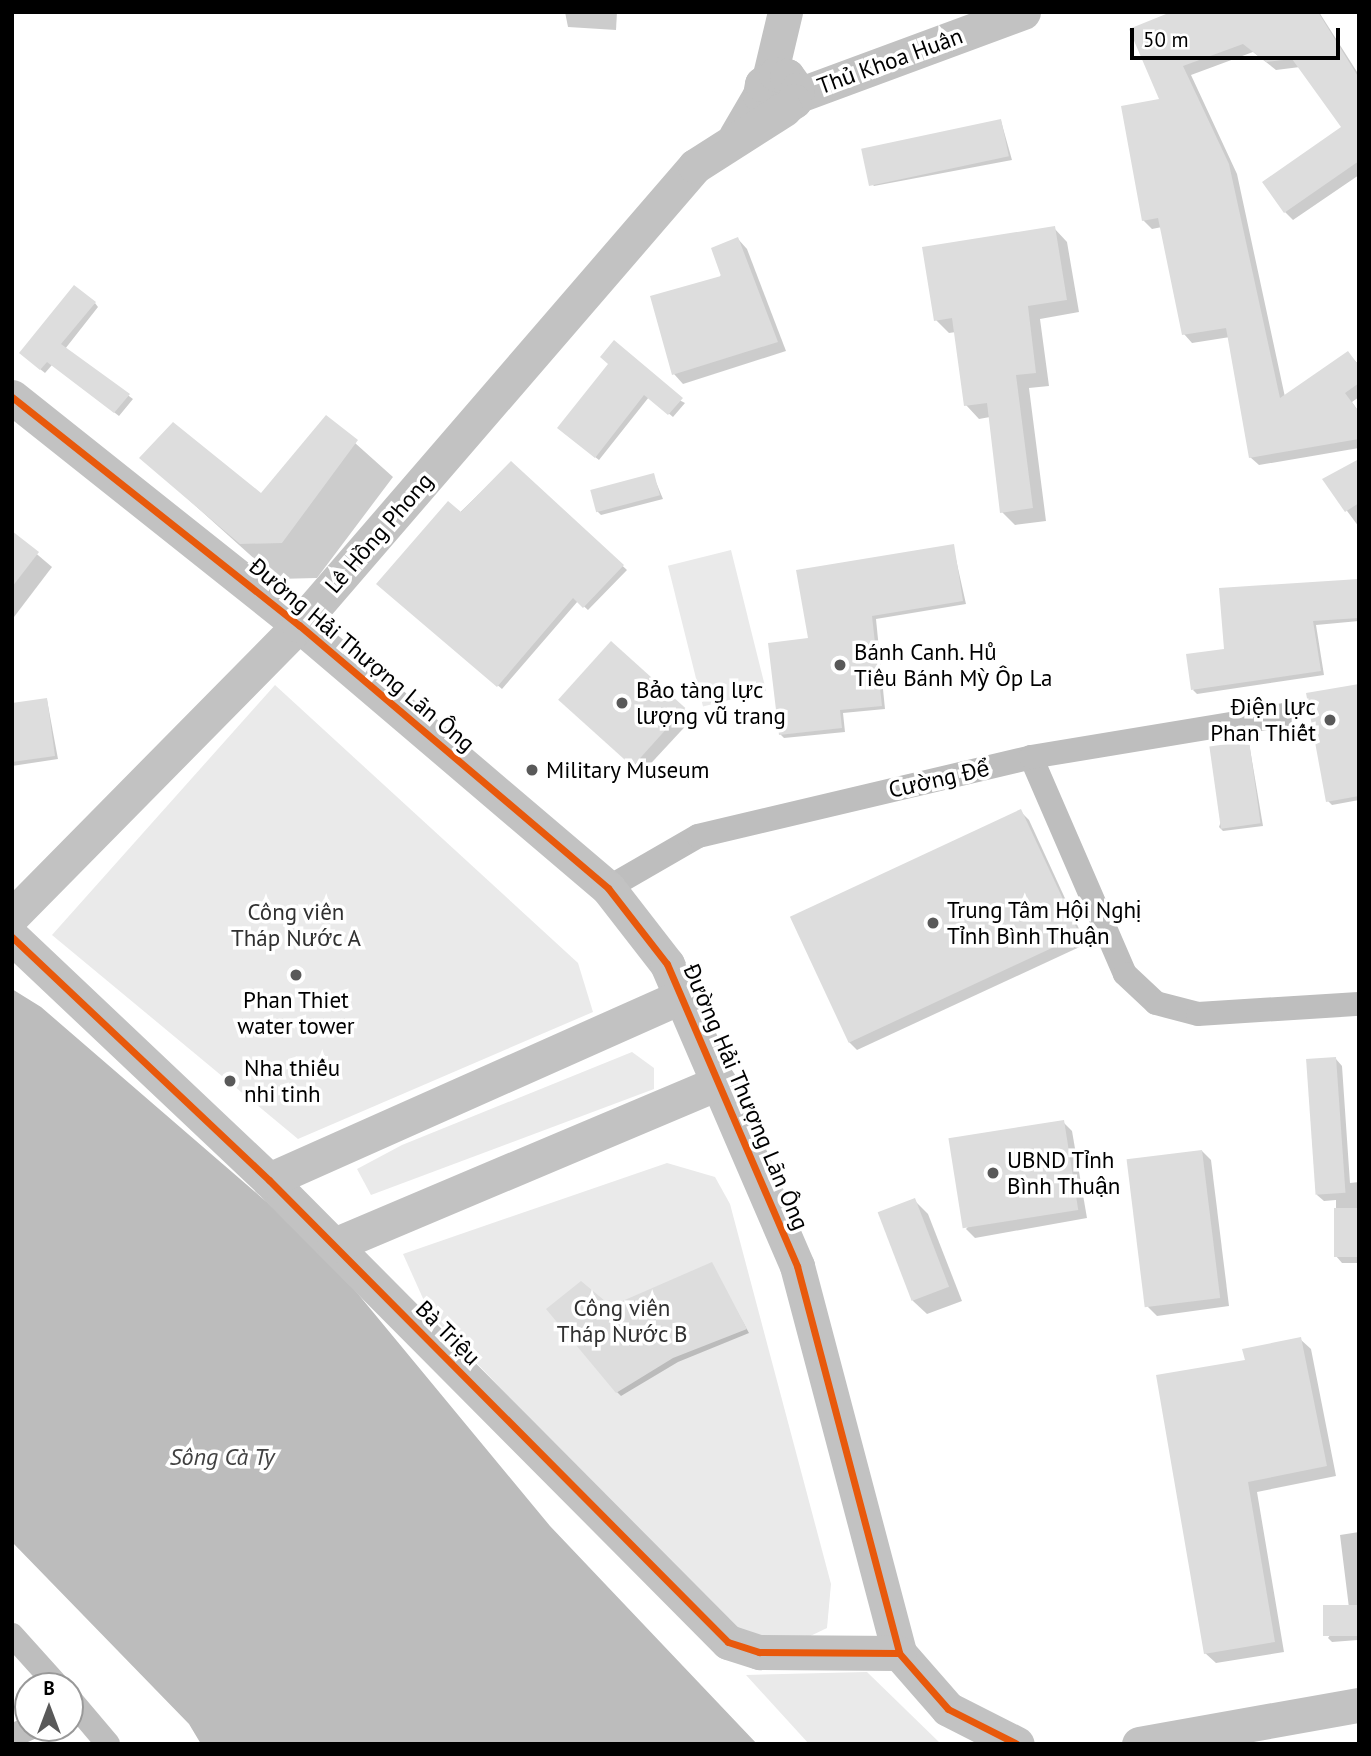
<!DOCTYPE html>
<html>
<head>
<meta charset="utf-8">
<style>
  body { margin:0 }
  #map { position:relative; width:1371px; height:1756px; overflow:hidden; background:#fff; font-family:"PT Sans",sans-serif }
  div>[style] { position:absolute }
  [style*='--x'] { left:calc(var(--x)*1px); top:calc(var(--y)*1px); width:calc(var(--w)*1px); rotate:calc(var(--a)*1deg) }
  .green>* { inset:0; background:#eaeaea; transform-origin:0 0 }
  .water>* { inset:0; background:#bcbcbc }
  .shadow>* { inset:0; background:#0003 }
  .building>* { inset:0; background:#ddd; transform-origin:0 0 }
  .street>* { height:24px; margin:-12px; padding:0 12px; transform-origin:12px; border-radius:12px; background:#bebebe }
  .secondary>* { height:35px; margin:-17.5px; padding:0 17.5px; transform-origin:17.5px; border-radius:17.5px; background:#c2c2c2 }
  .cycleway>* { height:7px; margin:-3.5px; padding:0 3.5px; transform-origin:3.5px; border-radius:3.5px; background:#e8590c }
  .dots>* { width:19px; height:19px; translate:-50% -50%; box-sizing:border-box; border:4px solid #fff; border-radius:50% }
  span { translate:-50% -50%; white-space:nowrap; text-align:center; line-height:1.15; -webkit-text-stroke:7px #fff; paint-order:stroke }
  .street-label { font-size:23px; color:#000 }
  .poi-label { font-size:23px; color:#000 }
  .left { translate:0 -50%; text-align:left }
  .right { translate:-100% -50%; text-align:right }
  .park-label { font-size:23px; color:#303030 }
  .water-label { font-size:24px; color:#414141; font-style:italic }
  .frame { position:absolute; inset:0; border:14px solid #000; pointer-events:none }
  .north { position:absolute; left:14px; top:1672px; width:70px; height:70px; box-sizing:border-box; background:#fff; border:2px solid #999; border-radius:50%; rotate:0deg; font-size:19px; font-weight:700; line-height:28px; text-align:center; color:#000 }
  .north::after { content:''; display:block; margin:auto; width:24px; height:32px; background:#595959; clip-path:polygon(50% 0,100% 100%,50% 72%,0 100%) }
  .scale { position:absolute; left:1130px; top:28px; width:210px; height:32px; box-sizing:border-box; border:4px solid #000; border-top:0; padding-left:9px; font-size:21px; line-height:24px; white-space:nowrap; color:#000; -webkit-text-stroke:5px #fff; paint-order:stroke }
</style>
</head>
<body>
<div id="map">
  <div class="green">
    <div style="left:731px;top:550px;width:145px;height:65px;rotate:76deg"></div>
    <div style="clip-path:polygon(275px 685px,578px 963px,593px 1012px,298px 1139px,52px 935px)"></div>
    <div style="clip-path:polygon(632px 1052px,654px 1068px,654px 1089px,371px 1195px,357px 1169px,402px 1145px)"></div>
    <div style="clip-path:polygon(667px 1163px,715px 1177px,730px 1204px,831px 1584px,827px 1628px,775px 1653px,719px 1617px,430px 1314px,403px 1254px)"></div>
    <div style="clip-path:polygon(867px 1672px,941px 1744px,809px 1744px,746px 1675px)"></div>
  </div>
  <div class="water">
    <div style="clip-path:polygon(12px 989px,41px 1007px,320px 1248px,550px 1526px,757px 1744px,201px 1744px,189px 1724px,12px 1542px)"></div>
  </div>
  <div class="shadow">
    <div style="clip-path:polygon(565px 12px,617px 12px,616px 30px,568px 27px)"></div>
    <div style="clip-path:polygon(1175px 12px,1319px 12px,1359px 75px,1359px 175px,1293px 220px,1285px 212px,1343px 127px,1300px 67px,1276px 70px,1253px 52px,1191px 75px,1237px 174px,1285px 397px,1348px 353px,1359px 365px,1359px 397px,1352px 402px,1359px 412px,1359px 448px,1259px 465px,1250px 457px,1230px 337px,1192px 343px,1184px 334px,1162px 227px,1152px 229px,1143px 220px)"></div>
    <div style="clip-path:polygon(1001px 121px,1012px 160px,874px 186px,870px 182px)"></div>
    <div style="clip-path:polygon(1054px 228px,1067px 242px,1079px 312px,1040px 319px,1049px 386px,1029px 388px,1046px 521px,1015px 525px,1002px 512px,990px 417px,979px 419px,966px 405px,956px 332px,949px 333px,936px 320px)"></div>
    <div style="clip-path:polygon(738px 239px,747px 249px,786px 351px,683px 384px,674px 374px)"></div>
    <div style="clip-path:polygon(95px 303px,98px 307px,65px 349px,133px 399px,119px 416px,52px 365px,45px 373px,25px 357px)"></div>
    <div style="clip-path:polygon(610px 364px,685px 403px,673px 417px,649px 397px,599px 460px,563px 432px)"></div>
    <div style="clip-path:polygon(326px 417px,393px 477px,317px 578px,277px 579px,141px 457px,262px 496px)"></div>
    <div style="clip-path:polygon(1359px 461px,1359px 527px,1324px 480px)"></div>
    <div style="clip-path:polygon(511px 463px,627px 570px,588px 610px,578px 601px,502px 689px,383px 587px)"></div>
    <div style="clip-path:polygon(653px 475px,663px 499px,601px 515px,597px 511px)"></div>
    <div style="clip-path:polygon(12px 533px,52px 567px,14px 617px,12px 616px)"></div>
    <div style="clip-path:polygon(953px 546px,966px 604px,876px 619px,885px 709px,843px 713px,845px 732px,784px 738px,780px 734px,810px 640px)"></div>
    <div style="clip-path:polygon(1358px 581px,1359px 621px,1316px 625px,1324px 675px,1197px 694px,1193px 690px,1226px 650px)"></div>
    <div style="clip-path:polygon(1359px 688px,1359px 800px,1332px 805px,1328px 801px)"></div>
    <div style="clip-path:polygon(47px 700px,58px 759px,12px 766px,12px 732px)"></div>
    <div style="clip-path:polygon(570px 708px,684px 709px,693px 718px,642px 773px)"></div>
    <div style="clip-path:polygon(1249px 743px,1263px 826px,1223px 831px,1219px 827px)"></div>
    <div style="clip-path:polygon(1020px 811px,1029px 820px,1086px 944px,857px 1050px,848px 1041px)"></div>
    <div style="clip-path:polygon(1336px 1059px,1342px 1066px,1350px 1183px,1359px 1182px,1359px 1263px,1342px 1263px,1336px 1256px,1336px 1200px,1324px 1201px,1317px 1195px)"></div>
    <div style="clip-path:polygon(1063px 1122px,1072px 1131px,1087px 1218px,975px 1238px,966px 1229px)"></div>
    <div style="clip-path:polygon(1202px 1151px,1211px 1160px,1229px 1306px,1157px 1316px,1148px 1307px)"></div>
    <div style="clip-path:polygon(914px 1200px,928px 1214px,962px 1301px,927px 1314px,913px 1301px)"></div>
    <div style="clip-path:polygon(711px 1264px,749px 1333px,678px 1362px,621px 1396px,617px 1392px,610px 1308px)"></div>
    <div style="clip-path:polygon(1300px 1339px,1311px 1349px,1336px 1476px,1257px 1492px,1284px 1652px,1216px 1663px,1205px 1653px,1247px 1362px)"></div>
    <div style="clip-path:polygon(1359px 1532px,1359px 1650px,1358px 1640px,1332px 1642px,1328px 1638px,1349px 1608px,1340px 1535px)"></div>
  </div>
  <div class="building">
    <div style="clip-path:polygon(1171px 12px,1318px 12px,1359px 78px,1359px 161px,1284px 213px,1262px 182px,1341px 127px,1292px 59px,1266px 62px,1243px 44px,1183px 66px,1229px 164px,1280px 398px,1348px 351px,1359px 366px,1359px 383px,1345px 393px,1359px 412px,1359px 439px,1249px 458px,1226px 328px,1182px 335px,1158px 218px,1142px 221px,1121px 106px,1159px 99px,1129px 29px)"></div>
    <div style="left:1001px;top:119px;width:38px;height:143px;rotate:78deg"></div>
    <div style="clip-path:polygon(1055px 226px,1067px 300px,1028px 306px,1036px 373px,1016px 375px,1033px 508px,1000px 513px,987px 403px,964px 406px,952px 318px,934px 321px,922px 247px)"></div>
    <div style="clip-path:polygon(738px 237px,778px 342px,672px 375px,650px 296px,721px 276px,711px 248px)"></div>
    <div style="clip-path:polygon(74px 285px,96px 302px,61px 344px,130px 394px,114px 413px,47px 362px,40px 370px,19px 353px)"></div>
    <div style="clip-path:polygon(614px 340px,683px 398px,668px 415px,644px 395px,595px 458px,557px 428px,608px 364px,600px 357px)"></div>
    <div style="clip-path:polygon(326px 415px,358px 440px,282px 543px,240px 544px,139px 458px,173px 422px,261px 493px)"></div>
    <div style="clip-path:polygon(1359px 459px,1359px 503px,1345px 512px,1322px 479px)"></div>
    <div style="clip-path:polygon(511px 461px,624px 565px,583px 608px,573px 598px,497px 687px,376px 584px,448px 501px,461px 512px)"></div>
    <div style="left:654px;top:473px;width:23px;height:66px;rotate:75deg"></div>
    <div style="clip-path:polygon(12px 531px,39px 552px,12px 587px)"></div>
    <div style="clip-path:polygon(954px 544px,963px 601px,872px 616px,882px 706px,840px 710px,842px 728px,779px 735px,768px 643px,808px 638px,796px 570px)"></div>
    <div style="clip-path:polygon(1359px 579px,1359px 618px,1313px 621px,1321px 671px,1191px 690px,1186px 654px,1224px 649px,1219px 588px)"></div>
    <div style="left:611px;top:641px;width:100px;height:79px;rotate:42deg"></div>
    <div style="clip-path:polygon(1359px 684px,1359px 796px,1326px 802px,1306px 693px)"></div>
    <div style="clip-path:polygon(47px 698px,55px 756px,12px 762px,12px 703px)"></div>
    <div style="left:1249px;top:741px;width:83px;height:40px;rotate:82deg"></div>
    <div style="left:1021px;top:809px;width:139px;height:255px;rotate:65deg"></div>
    <div style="left:1336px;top:1057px;width:136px;height:30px;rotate:86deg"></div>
    <div style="left:1064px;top:1120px;width:91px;height:117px;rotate:81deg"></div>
    <div style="left:1202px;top:1150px;width:149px;height:76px;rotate:83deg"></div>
    <div style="left:915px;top:1198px;width:95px;height:40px;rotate:69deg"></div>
    <div style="left:1359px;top:1208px;width:49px;height:25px;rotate:90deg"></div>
    <div style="clip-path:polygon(712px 1262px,747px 1329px,673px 1358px,616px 1393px,546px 1309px,581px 1281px,611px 1306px)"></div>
    <div style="clip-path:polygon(1301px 1337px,1327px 1466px,1248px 1482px,1275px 1642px,1204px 1654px,1156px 1375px,1245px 1360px,1242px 1349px)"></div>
    <div style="left:1359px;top:1605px;width:31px;height:36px;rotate:90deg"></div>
  </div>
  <div class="street">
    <div style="--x:1031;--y:757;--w:236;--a:66.6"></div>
    <div style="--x:1125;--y:974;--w:42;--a:43.1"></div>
    <div style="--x:1156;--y:1003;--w:43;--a:14.7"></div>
    <div style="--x:1198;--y:1014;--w:161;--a:-3.6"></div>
    <div style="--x:608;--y:888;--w:104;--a:-30"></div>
    <div style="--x:698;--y:836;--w:342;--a:-13.3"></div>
    <div style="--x:1031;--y:757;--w:256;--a:-9.4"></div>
    <div style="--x:12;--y:1635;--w:69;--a:48"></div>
    <div style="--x:70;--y:1699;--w:59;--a:49.8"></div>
    <div style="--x:12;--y:1736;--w:20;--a:-24"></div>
  </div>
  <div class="secondary">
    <div style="--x:770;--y:75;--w:65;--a:-76.6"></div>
    <div style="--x:796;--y:96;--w:242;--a:-20.3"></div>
    <div style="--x:736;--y:136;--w:48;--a:-59.7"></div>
    <div style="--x:760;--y:95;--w:11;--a:-80"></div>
    <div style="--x:762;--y:84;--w:17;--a:-36"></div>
    <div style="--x:776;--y:74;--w:11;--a:10"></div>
    <div style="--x:787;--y:76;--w:17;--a:54"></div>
    <div style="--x:797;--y:90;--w:11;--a:105"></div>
    <div style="--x:794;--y:101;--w:14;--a:146"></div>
    <div style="--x:12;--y:397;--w:367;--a:38.5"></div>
    <div style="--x:299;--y:625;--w:406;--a:40.4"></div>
    <div style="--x:608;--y:888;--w:96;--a:52.2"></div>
    <div style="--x:667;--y:964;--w:329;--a:66.7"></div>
    <div style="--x:797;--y:1266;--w:400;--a:75.2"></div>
    <div style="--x:899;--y:1653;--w:74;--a:48.8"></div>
    <div style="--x:948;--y:1709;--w:77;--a:26.9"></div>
    <div style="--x:12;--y:916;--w:409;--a:-45.4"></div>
    <div style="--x:299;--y:625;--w:606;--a:-49.21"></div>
    <div style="--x:695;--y:166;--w:106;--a:-32.6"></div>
    <div style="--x:12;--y:937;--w:354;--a:43.4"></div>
    <div style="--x:269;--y:1180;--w:651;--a:45.19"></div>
    <div style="--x:728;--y:1642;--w:33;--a:18"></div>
    <div style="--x:759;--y:1652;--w:140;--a:0.4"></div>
    <div style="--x:269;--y:1180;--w:453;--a:-24"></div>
    <div style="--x:334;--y:1245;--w:418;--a:-22.9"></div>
    <div style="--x:1139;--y:1744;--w:223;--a:-10.1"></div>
  </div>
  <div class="cycleway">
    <div style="--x:12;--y:397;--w:367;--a:38.5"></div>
    <div style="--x:299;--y:625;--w:406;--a:40.4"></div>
    <div style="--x:608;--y:888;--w:96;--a:52.2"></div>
    <div style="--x:667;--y:964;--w:329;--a:66.7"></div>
    <div style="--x:797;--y:1266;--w:400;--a:75.2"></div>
    <div style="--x:899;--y:1653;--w:74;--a:48.8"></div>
    <div style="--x:948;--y:1709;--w:77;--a:26.9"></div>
    <div style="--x:12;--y:937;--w:354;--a:43.4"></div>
    <div style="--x:269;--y:1180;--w:651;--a:45.19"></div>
    <div style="--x:728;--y:1642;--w:33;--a:18"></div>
    <div style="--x:759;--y:1652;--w:140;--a:0.4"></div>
  </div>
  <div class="dots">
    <div style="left:840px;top:665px;background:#595959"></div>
    <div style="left:622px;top:703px;background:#595959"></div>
    <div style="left:1330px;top:720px;background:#595959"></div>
    <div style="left:532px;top:770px;background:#595959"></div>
    <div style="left:933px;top:923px;background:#595959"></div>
    <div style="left:296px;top:975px;background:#595959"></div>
    <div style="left:230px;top:1081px;background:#595959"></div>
    <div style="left:993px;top:1173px;background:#595959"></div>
  </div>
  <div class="street-label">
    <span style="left:890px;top:61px;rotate:-20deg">Thủ Khoa Huân</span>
    <span style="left:379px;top:533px;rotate:-49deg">Lê Hồng Phong</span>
    <span style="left:362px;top:655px;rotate:40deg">Đường Hải Thượng Lãn Ông</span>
    <span style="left:939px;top:779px;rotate:-13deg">Cường Để</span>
    <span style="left:746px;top:1097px;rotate:67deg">Đường Hải Thượng Lãn Ông</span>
    <span style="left:448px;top:1333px;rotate:45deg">Bà Triệu</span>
  </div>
  <div class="poi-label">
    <span class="left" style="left:854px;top:665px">Bánh Canh. Hů<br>Tiêu Bánh Mỳ Ôp La</span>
    <span class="left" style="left:636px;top:703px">Bảo tàng lực<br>lượng vũ trang</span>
    <span class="right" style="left:1316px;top:720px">Điện lực<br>Phan Thiết</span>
    <span class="left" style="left:546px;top:770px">Military Museum</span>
    <span class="left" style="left:947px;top:923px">Trung Tâm Hội Nghị<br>Tỉnh Bình Thuận</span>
    <span style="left:296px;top:1013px">Phan Thiet<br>water tower</span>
    <span class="left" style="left:244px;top:1081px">Nha thiếu<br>nhi tinh</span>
    <span class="left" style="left:1007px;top:1173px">UBND Tỉnh<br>Bình Thuận</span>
  </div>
  <div class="park-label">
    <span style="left:296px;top:925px">Công viên<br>Tháp Nước A</span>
    <span style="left:622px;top:1321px">Công viên<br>Tháp Nước B</span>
  </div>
  <div class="water-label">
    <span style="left:222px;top:1457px">Sông Cà Ty</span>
  </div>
  <div class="frame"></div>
  <div class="north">B</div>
  <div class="scale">50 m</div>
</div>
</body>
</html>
